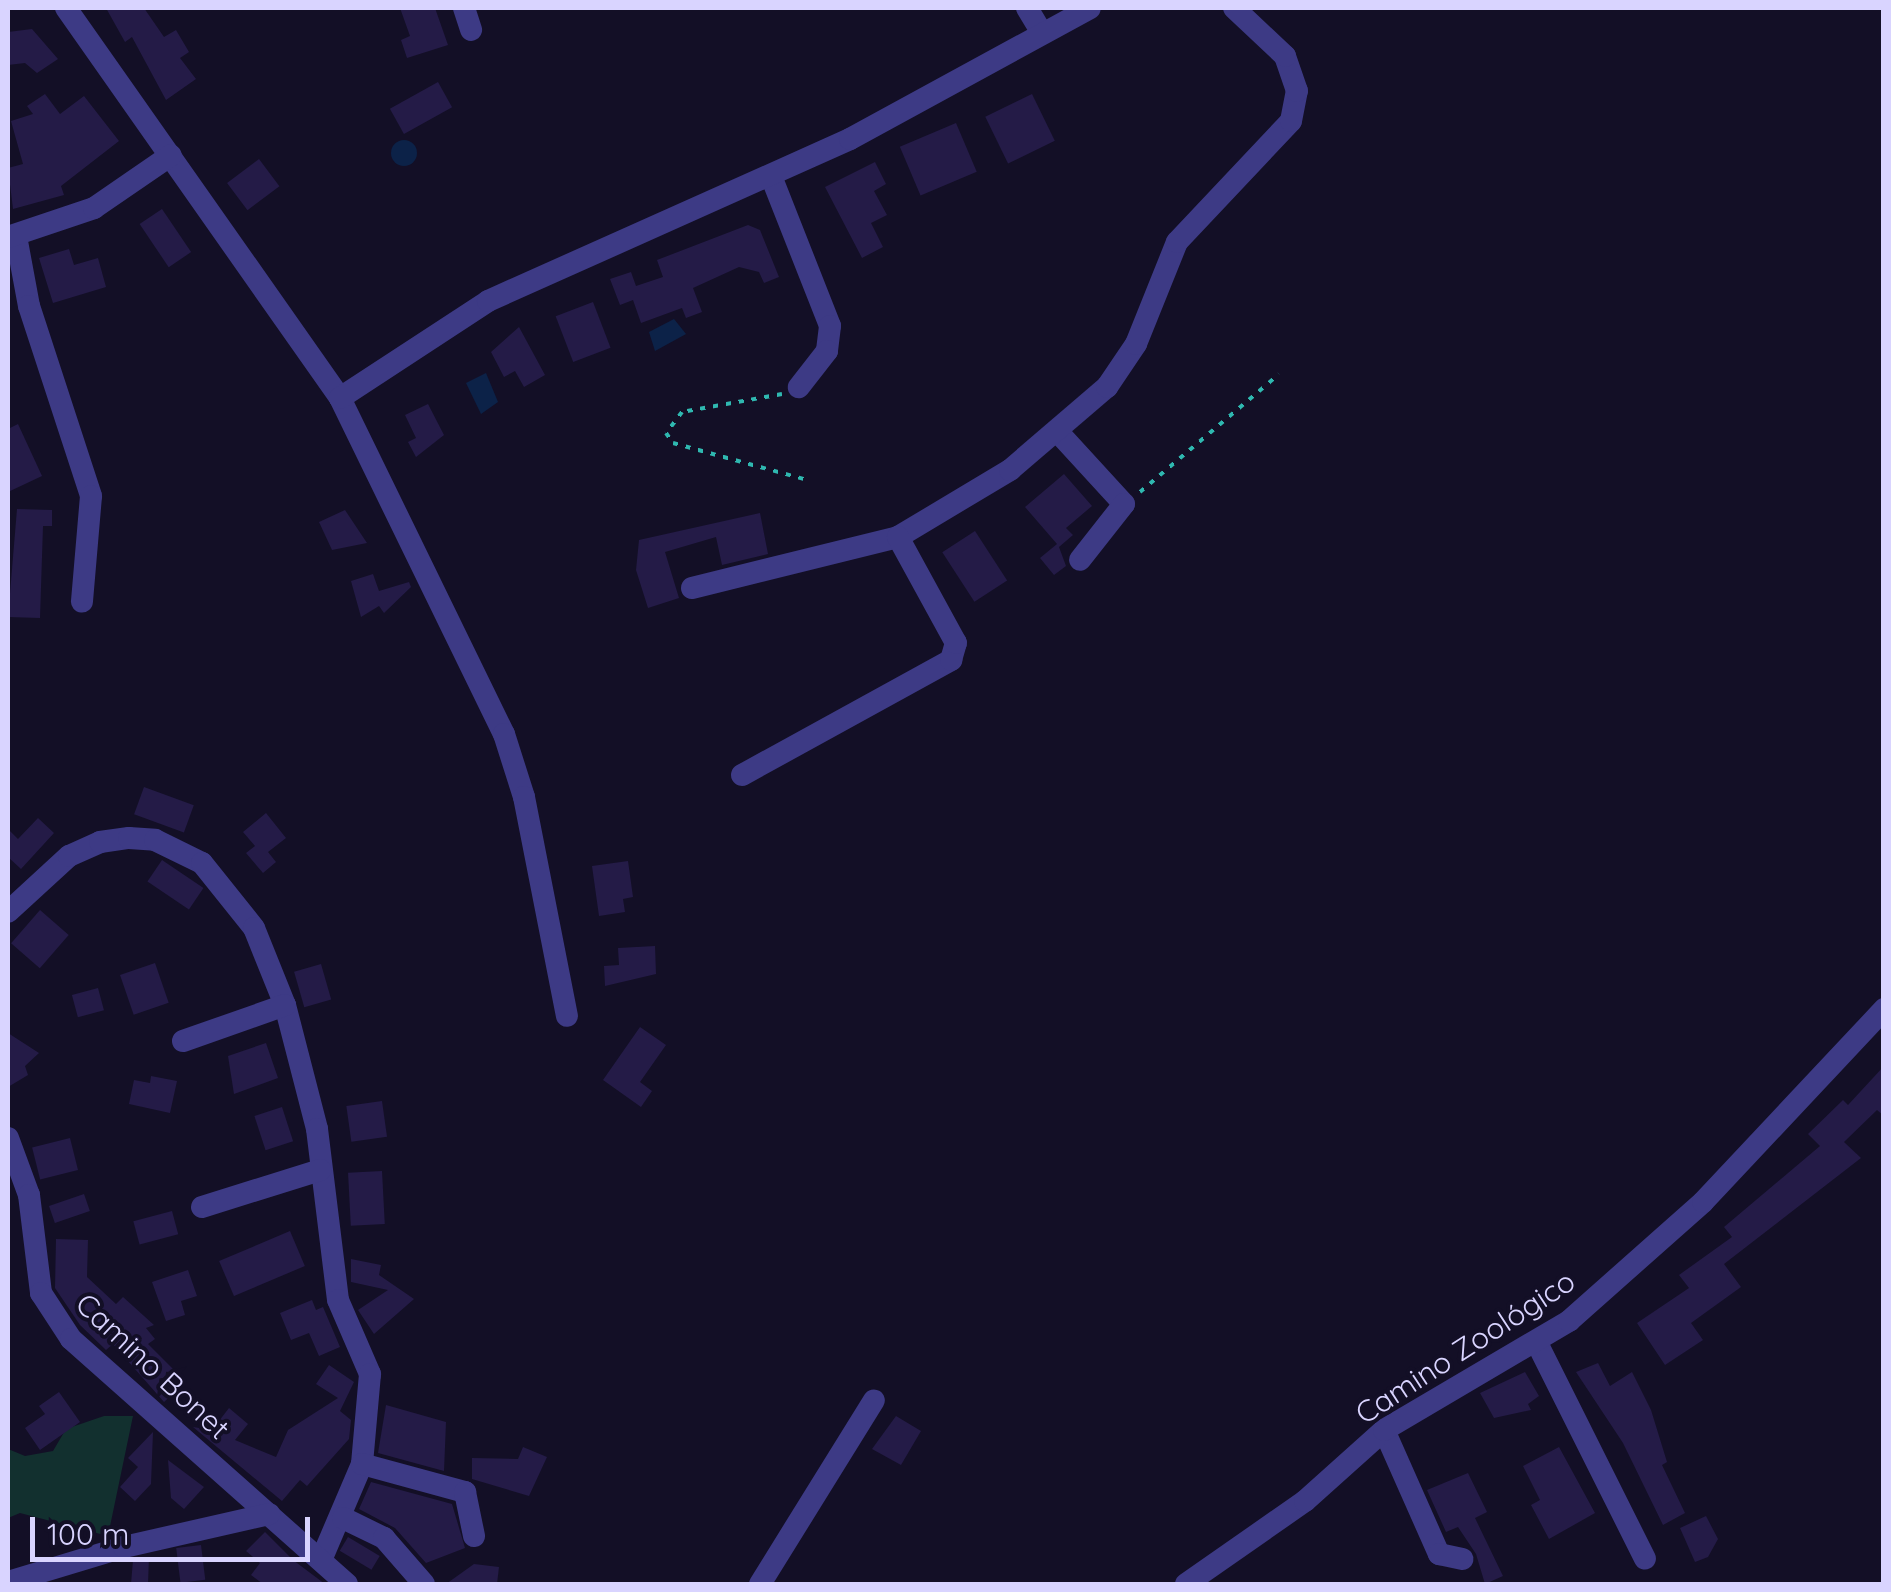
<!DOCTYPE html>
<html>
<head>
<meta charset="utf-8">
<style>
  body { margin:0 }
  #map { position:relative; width:1891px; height:1592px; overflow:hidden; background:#130f26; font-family:Quicksand,sans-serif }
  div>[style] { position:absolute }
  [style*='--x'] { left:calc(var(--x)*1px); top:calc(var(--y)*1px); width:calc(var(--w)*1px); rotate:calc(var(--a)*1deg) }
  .green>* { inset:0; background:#12302f }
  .water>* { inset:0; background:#0c2248 }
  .round { border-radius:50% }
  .building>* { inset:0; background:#241b47; transform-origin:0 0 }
  .path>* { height:4px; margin-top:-2px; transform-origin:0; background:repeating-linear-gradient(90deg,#2fb8b0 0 5px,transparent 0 13px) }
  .minor>* { height:22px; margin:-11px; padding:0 11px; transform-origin:11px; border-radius:11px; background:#3d3a85 }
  span { translate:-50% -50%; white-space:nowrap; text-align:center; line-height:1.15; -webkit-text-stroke:8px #130f26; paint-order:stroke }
  .street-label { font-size:30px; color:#d9d4ff }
  .frame { position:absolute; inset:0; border:10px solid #d9d4ff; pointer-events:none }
  .scale { position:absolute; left:30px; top:1517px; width:280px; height:45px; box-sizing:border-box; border:5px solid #d9d4ff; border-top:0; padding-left:12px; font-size:30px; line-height:35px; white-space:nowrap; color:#d9d4ff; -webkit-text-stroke:8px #130f26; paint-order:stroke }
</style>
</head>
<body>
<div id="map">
  <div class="green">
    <div style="clip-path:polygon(104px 1416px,133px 1416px,108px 1536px,20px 1513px,8px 1518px,8px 1449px,25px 1456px,53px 1451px,66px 1429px)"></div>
  </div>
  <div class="water">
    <div class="round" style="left:391px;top:140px;width:26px;height:26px"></div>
    <div style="clip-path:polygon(674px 319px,686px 334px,655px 351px,649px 332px)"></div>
    <div style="clip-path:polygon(486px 373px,498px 402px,481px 414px,466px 383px)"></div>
  </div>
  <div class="building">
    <div style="clip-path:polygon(106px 8px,144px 8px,164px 37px,176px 30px,189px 52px,180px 58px,196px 79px,166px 100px,132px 37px,125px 42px)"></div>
    <div style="clip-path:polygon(400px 8px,435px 8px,448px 45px,407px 58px,401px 40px,410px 36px)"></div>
    <div style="clip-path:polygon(32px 29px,58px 59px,37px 73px,25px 63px,8px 65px,8px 32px)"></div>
    <div style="left:438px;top:82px;width:29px;height:55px;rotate:61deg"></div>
    <div style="clip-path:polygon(45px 94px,60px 114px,84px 96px,119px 141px,61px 186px,64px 195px,13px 209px,8px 168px,23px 164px,11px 121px,33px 114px,27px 106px)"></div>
    <div style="left:1032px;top:94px;width:52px;height:52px;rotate:64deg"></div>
    <div style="left:956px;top:123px;width:53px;height:61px;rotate:67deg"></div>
    <div style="left:259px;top:159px;width:34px;height:40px;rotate:53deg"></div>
    <div style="clip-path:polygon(875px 162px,886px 184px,874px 191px,887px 215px,871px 223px,883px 247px,862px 258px,825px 187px)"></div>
    <div style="left:162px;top:209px;width:52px;height:27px;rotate:56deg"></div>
    <div style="clip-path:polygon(748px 225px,760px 230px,779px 277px,764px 283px,759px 272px,739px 267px,693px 288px,702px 312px,686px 318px,682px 308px,641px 323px,633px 300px,620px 305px,610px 279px,631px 272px,636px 286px,663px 277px,657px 260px)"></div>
    <div style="clip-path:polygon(69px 249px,74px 265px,98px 258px,106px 287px,53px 303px,39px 258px)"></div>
    <div style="left:593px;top:302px;width:49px;height:40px;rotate:69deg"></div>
    <div style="clip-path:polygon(519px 327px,545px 375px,524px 387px,515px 371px,504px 377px,491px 352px)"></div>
    <div style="clip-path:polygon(428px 404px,444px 435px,416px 457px,408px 442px,416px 438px,405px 415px)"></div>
    <div style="clip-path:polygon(18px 424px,42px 476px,8px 492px,8px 429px)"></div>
    <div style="clip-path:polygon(1064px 474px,1092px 506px,1066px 528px,1073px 535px,1059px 547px,1066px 566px,1054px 575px,1040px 558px,1057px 544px,1025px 507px)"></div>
    <div style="clip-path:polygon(17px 509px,52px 510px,52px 526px,43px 526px,40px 618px,8px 617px)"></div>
    <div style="clip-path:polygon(345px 510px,367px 543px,332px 550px,319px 522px)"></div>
    <div style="clip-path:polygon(760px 513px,768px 554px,722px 565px,716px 537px,665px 552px,679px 598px,648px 608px,636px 570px,639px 540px)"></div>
    <div style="left:975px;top:531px;width:59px;height:39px;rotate:57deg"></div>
    <div style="clip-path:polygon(373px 574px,379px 591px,409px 582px,411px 587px,384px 613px,379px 606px,361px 617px,351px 581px)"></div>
    <div style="left:144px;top:787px;width:53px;height:29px;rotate:20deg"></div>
    <div style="clip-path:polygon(266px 813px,286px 838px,268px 852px,276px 862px,263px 873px,246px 853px,255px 846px,243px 832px)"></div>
    <div style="clip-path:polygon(38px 818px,54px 833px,21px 869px,8px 857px,8px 829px,18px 839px)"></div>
    <div style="left:162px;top:860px;width:50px;height:26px;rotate:34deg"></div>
    <div style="clip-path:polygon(628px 861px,633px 897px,623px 899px,625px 912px,599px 916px,592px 866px)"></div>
    <div style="left:40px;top:910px;width:38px;height:44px;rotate:41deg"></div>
    <div style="clip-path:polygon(655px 946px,656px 974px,605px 986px,604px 966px,619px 965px,618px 948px)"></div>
    <div style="left:155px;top:963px;width:42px;height:37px;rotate:71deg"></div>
    <div style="left:321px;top:964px;width:37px;height:28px;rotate:74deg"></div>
    <div style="left:98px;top:988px;width:23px;height:27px;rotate:75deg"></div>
    <div style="clip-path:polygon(640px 1027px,666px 1045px,640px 1082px,652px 1091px,641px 1107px,603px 1080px)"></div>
    <div style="clip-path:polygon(8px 1033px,39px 1053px,25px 1066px,28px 1075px,8px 1087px)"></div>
    <div style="clip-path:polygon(266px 1043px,278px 1078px,234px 1094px,228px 1056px)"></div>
    <div style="clip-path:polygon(1884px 1066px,1884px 1116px,1877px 1110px,1844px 1142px,1861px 1158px,1724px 1264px,1741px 1287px,1691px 1323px,1703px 1340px,1665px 1365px,1637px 1323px,1689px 1288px,1679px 1275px,1732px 1237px,1724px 1227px,1820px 1146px,1808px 1134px,1843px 1100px,1848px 1105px)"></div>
    <div style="clip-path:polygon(151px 1076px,177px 1081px,170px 1113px,129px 1104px,134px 1080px,150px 1083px)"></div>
    <div style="left:382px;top:1101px;width:36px;height:36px;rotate:82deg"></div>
    <div style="left:282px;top:1107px;width:36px;height:29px;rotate:72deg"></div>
    <div style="left:70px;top:1138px;width:33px;height:39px;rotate:76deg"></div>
    <div style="left:382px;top:1171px;width:53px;height:34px;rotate:87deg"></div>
    <div style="left:84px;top:1194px;width:18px;height:37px;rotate:71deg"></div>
    <div style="left:172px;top:1211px;width:24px;height:40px;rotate:75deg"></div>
    <div style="left:290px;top:1231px;width:38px;height:77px;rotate:67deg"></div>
    <div style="clip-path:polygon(56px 1239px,88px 1240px,87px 1277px,116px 1304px,123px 1297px,154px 1325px,146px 1328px,155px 1339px,148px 1344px,186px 1382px,164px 1402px,113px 1344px,106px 1350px,80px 1325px,55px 1288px)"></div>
    <div style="clip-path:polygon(351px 1259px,381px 1265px,379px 1275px,414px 1299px,374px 1334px,358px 1310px,388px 1290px,351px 1282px)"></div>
    <div style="clip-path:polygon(188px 1270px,197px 1296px,181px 1301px,185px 1315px,166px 1321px,152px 1282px)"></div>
    <div style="clip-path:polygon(312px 1300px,316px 1310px,323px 1307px,340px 1347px,319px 1356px,309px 1333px,291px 1340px,280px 1313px)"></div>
    <div style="clip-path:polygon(1598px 1363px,1610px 1386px,1632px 1372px,1651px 1410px,1667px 1462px,1662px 1465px,1685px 1513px,1663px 1525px,1623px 1443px,1576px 1372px)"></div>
    <div style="clip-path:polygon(329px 1365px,354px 1382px,340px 1411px,351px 1420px,349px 1439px,307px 1486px,300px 1480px,282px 1501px,193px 1427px,212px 1430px,229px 1408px,248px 1424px,235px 1440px,276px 1457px,288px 1430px,338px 1398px,316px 1384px)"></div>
    <div style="clip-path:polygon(1525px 1372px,1539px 1396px,1528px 1404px,1531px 1410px,1494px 1418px,1480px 1393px)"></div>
    <div style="clip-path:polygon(59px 1392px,80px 1422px,40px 1450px,25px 1428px,45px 1414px,39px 1406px)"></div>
    <div style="clip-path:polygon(386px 1405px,446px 1422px,444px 1471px,378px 1453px)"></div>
    <div style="clip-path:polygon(896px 1416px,921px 1431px,901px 1465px,872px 1449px)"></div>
    <div style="clip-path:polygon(153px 1432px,151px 1484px,135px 1501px,120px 1487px,138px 1467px,128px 1458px)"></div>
    <div style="clip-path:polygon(523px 1447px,547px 1457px,529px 1496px,472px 1479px,472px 1458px,518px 1459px)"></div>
    <div style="clip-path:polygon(1559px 1447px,1595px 1513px,1549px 1539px,1531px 1505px,1540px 1500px,1523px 1466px)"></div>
    <div style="clip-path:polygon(168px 1460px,204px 1487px,184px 1509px,171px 1498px)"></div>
    <div style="clip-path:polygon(1468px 1473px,1487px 1512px,1475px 1518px,1503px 1576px,1485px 1584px,1476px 1554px,1458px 1527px,1446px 1532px,1427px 1490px)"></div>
    <div style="clip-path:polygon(371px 1482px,452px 1504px,465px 1548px,426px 1563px,395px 1528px,359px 1509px)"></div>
    <div style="clip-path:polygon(1706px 1516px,1718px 1539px,1708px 1557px,1695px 1562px,1680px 1528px)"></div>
    <div style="clip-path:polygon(265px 1532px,293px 1560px,325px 1584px,263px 1584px,251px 1575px,260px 1563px,246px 1551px)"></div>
    <div style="left:348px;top:1537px;width:37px;height:16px;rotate:31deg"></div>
    <div style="left:201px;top:1545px;width:35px;height:25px;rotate:83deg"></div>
    <div style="clip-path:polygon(149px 1557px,148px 1584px,131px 1584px,133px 1560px)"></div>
    <div style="clip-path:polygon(474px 1564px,499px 1567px,497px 1584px,446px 1584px)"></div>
  </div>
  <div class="path">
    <div style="--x:782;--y:394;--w:102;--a:169.8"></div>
    <div style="--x:682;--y:412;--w:26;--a:127"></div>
    <div style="--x:666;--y:433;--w:12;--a:55"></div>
    <div style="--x:673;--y:443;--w:139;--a:15.4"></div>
    <div style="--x:1140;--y:492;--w:182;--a:-40.3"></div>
  </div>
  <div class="minor">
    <div style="--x:66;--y:8;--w:477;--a:54.9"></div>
    <div style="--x:340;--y:398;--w:374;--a:64"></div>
    <div style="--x:504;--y:734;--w:66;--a:72.4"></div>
    <div style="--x:524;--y:797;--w:223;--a:78.9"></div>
    <div style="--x:464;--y:8;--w:23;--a:72"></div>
    <div style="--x:1027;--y:8;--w:29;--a:59"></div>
    <div style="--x:771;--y:176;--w:161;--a:68.5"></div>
    <div style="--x:830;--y:326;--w:25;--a:97"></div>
    <div style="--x:827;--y:351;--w:46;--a:127.9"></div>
    <div style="--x:16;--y:236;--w:71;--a:79.5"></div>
    <div style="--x:29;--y:306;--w:200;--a:71.9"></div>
    <div style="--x:91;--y:496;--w:106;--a:94.9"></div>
    <div style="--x:8;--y:237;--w:91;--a:-18.6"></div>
    <div style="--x:94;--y:208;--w:93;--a:-34.5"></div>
    <div style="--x:340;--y:398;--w:177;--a:-33.2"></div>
    <div style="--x:488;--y:301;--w:397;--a:-24.1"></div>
    <div style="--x:850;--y:139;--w:273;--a:-28.6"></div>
    <div style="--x:1057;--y:431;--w:99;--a:47.5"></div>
    <div style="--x:1124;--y:504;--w:71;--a:128.2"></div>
    <div style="--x:692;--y:588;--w:212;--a:-13.9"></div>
    <div style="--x:898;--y:537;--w:131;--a:-30.9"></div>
    <div style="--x:1010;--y:470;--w:128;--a:-40.6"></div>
    <div style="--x:1107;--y:387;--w:52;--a:-56"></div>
    <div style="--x:1136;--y:344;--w:110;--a:-68.1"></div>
    <div style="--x:1177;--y:242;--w:166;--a:-46.7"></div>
    <div style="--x:1291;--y:121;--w:31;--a:-79"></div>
    <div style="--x:1297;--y:91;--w:37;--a:-109"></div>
    <div style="--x:1285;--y:56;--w:70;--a:-136.7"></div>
    <div style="--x:742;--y:775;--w:239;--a:-28.8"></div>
    <div style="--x:951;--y:660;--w:18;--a:-74"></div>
    <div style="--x:956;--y:643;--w:121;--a:-118.7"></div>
    <div style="--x:8;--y:912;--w:83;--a:-42.6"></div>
    <div style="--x:69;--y:856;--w:34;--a:-24"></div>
    <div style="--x:100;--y:842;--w:29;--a:-8"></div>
    <div style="--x:129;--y:838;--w:26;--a:4"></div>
    <div style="--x:155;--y:840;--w:52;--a:26.1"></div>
    <div style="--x:202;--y:863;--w:83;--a:51.3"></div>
    <div style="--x:254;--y:928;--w:83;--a:68.1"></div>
    <div style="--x:285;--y:1005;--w:128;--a:75.5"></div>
    <div style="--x:317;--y:1129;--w:172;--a:83"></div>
    <div style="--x:338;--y:1300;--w:81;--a:66.6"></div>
    <div style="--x:370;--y:1374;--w:90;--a:95.1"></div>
    <div style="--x:362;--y:1464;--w:102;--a:113.1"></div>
    <div style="--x:183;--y:1041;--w:108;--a:-19.4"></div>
    <div style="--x:8;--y:1138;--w:61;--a:69.8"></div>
    <div style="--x:29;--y:1195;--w:99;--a:83"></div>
    <div style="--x:41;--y:1293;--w:55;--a:56.9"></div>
    <div style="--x:71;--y:1339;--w:369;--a:41.6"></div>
    <div style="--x:202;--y:1207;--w:124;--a:-17.4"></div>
    <div style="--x:1537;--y:1343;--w:241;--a:63.4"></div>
    <div style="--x:1384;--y:1430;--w:136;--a:66.1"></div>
    <div style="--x:1439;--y:1554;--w:24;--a:12"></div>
    <div style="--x:362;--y:1464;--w:107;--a:15.2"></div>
    <div style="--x:465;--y:1492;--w:45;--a:78.4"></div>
    <div style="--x:343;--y:1518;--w:46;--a:26"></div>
    <div style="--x:384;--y:1538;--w:61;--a:49"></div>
    <div style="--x:8;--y:1582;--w:121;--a:-16.8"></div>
    <div style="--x:124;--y:1547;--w:149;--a:-12.8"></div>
    <div style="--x:760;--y:1584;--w:216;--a:-58.2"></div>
    <div style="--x:1186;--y:1584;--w:145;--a:-34.9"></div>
    <div style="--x:1305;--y:1501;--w:106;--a:-41.9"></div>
    <div style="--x:1384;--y:1430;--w:215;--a:-30.5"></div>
    <div style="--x:1569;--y:1321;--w:179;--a:-41.6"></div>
    <div style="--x:1703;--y:1202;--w:265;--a:-46.8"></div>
  </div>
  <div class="street-label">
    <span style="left:1465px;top:1347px;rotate:-33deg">Camino Zoológico</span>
    <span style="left:153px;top:1366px;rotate:43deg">Camino Bonet</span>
  </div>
  <div class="frame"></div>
  <div class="scale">100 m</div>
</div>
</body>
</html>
